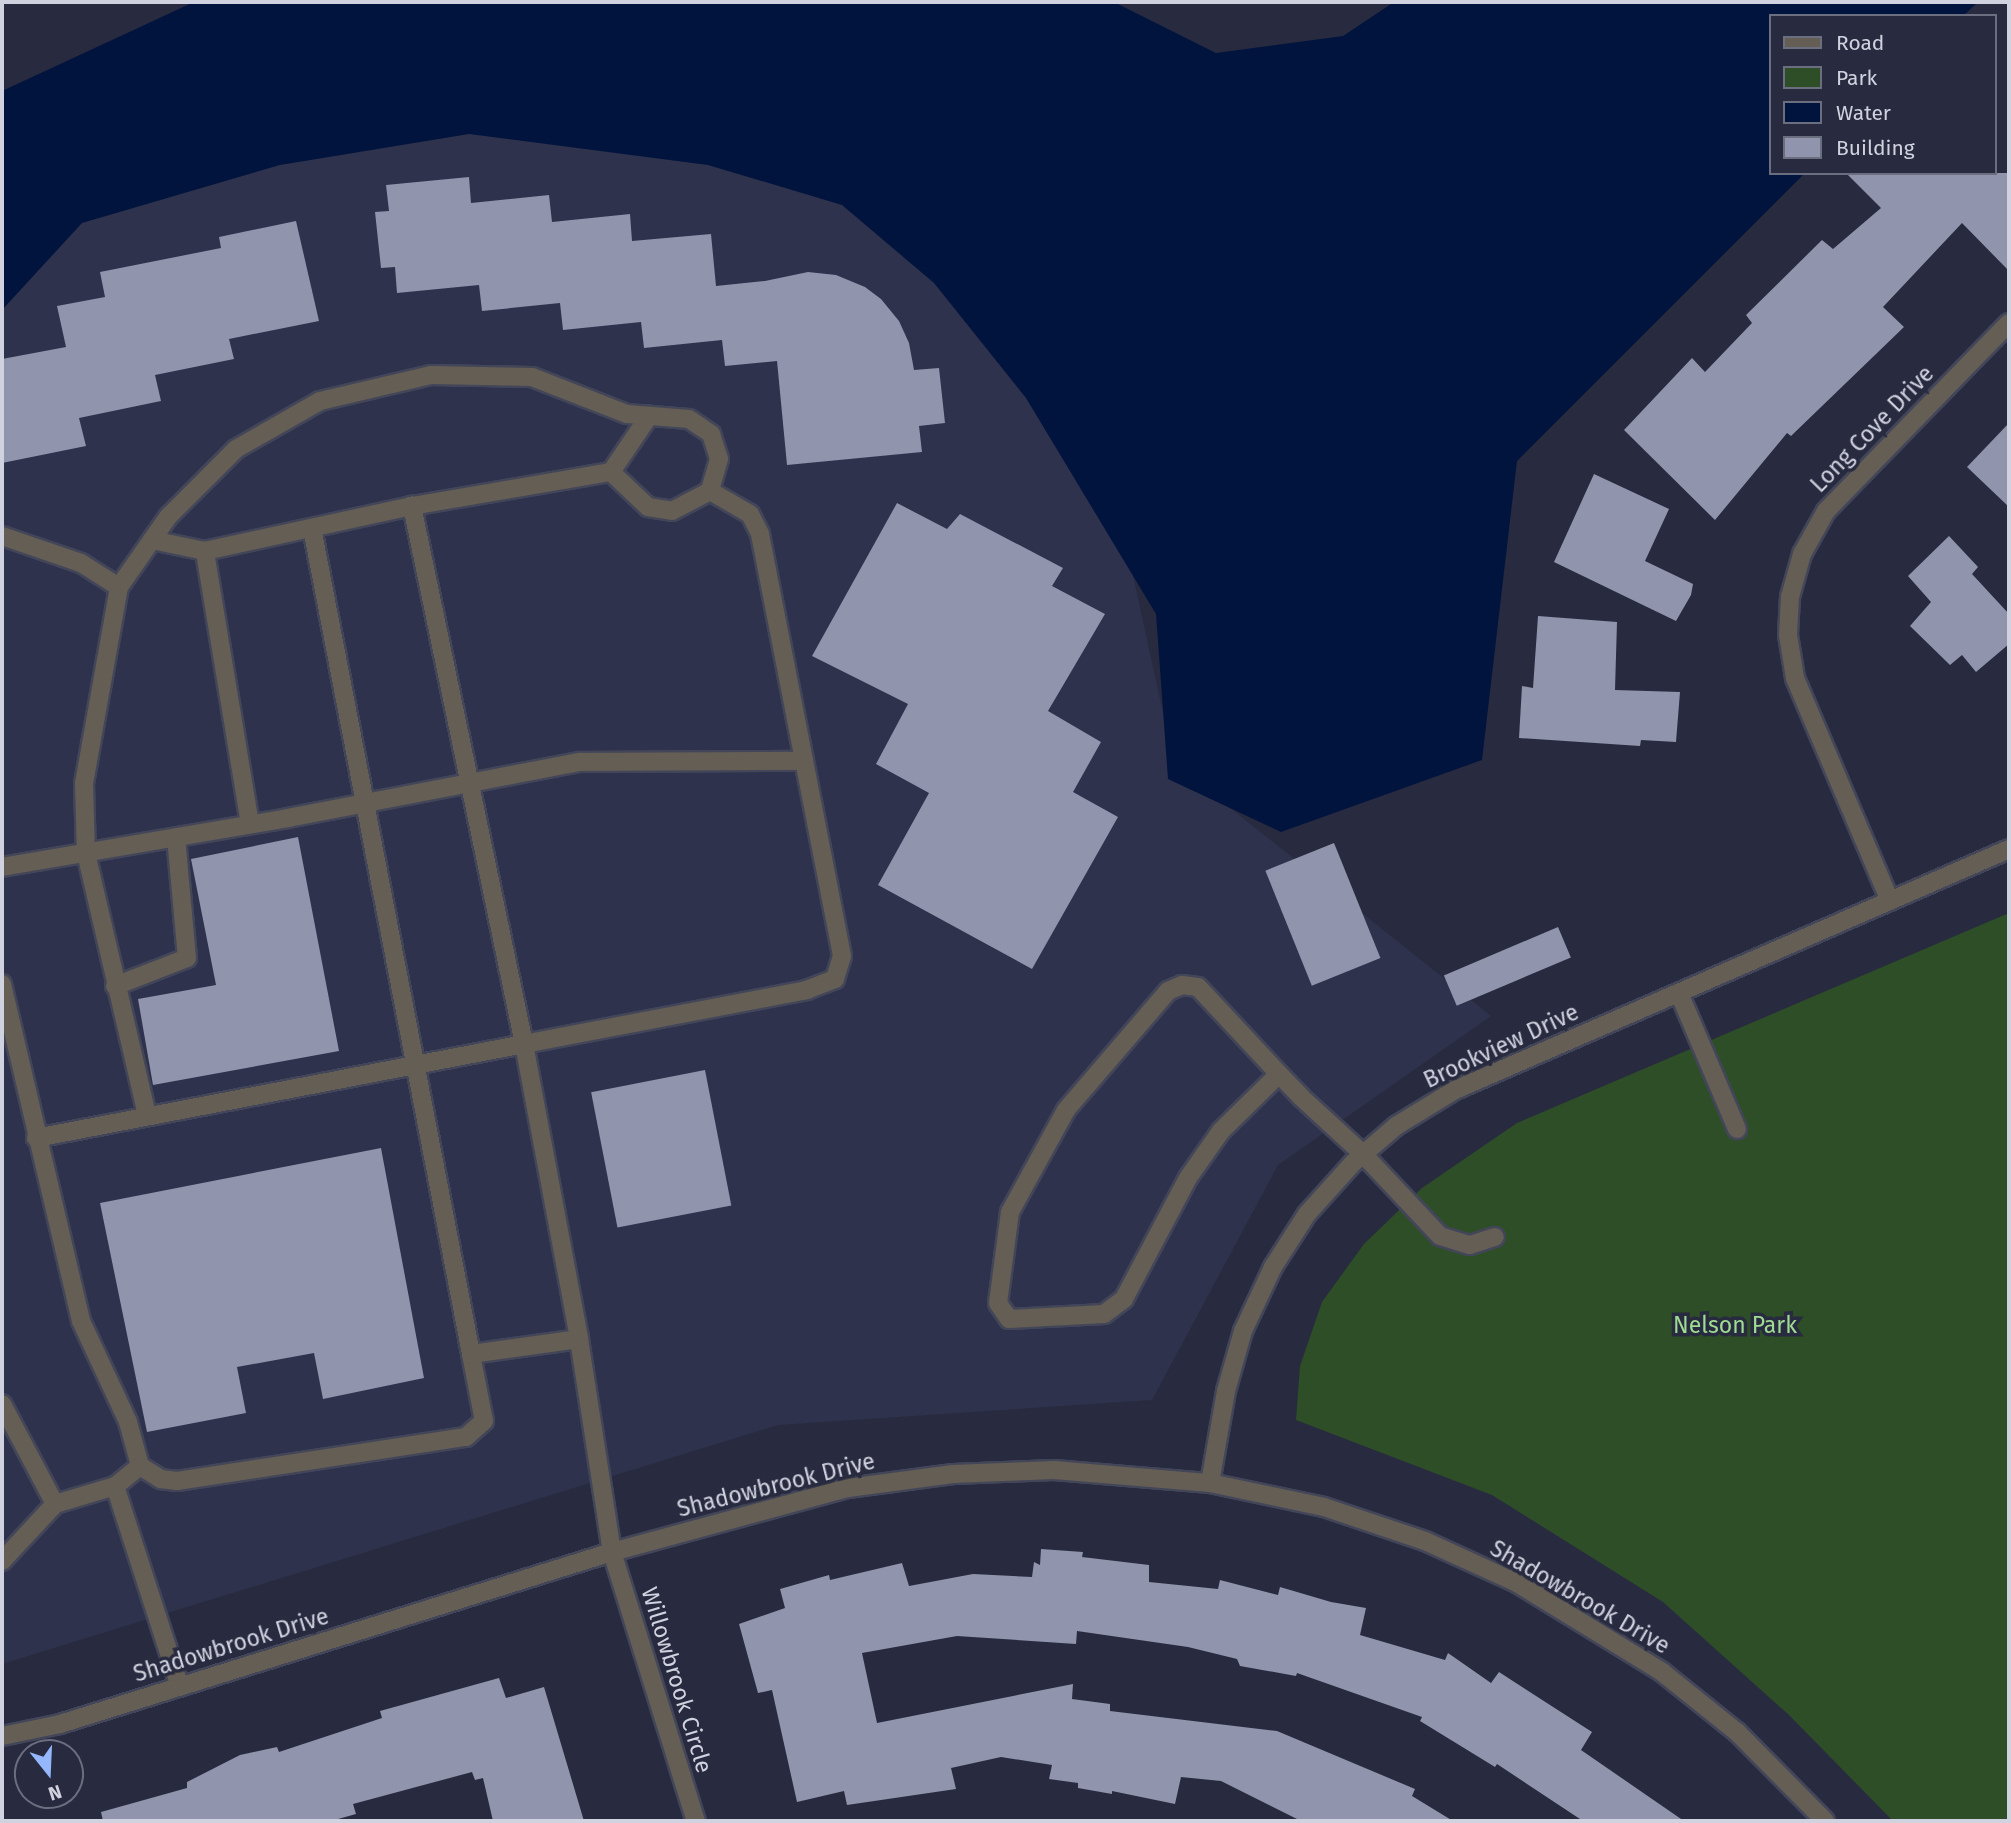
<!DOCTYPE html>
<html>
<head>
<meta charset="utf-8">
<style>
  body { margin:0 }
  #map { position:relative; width:2011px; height:1823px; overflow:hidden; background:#282b3f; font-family:"Fira Sans",sans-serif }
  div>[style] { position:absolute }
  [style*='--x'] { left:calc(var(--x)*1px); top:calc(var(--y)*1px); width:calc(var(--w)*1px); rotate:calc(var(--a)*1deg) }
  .built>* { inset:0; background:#2e324c }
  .green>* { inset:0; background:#2e4e28 }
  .water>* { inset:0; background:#00143e }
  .building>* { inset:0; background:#9094ac; transform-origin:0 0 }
  .roads { filter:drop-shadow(2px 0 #434659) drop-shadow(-2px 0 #434659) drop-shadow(0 2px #434659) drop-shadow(0 -2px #434659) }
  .minor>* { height:18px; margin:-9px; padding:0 9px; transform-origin:9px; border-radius:9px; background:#655e55 }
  span { translate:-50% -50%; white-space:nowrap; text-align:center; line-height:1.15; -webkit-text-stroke:7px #282b3f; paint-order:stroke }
  .street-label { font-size:23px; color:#d0d2df }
  .park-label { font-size:23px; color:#9fdb92 }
  .frame { position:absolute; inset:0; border:4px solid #d0d2df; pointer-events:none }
  .legend { position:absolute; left:1769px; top:14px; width:228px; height:161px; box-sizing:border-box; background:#282b3f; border:2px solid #6b6e7f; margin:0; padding:9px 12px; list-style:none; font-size:21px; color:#d0d2df }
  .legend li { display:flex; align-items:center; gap:14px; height:35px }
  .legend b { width:35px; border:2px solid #6b6e7f }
  .north { position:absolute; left:14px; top:1739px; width:70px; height:70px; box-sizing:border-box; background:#282b3f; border:2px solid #6b6e7f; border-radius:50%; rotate:162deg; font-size:19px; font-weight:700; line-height:28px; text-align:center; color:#d0d2df }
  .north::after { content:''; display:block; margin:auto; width:24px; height:32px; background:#94b7fd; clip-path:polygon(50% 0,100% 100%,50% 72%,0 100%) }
</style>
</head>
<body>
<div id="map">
  <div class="built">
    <div style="clip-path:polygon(320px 77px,864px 190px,1100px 425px,1174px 763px,1491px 1016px,1278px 1165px,1152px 1400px,778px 1425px,2px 1664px,2px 259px)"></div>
  </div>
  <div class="green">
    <div style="clip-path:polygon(2009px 913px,2009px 1821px,1893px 1821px,1789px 1715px,1663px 1602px,1492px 1495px,1296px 1420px,1300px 1366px,1322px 1302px,1364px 1244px,1422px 1188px,1517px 1123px)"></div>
  </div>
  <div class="water">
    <div style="clip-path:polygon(194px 2px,1114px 2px,1216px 53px,1343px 36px,1394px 2px,1978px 2px,1963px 16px,1771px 16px,1771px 173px,1805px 173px,1517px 461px,1482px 760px,1281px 832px,1168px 779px,1156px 614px,1026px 398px,934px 283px,842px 205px,708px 165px,469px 134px,280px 165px,82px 223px,2px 310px,2px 91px)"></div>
  </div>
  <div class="building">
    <div style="clip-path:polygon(1846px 173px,2009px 173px,2009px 271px,1962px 223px,1883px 307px,1904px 327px,1791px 436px,1787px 433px,1715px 520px,1624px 430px,1692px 358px,1705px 372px,1752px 323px,1746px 315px,1822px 240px,1833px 249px,1881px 208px)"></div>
    <div style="clip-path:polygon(469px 177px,471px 203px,549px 195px,552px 222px,630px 214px,632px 241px,711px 234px,716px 286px,765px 281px,808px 272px,836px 275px,865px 287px,881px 299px,899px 321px,909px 343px,914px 370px,939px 368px,945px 423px,919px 426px,922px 452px,787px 465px,777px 361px,725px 366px,722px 340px,644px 348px,641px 322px,563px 330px,560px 303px,482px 311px,479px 285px,397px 293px,395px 267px,381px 268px,375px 212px,389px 211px,386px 185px)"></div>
    <div style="clip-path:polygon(296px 221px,319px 321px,229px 339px,234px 359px,155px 375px,161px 401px,79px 418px,86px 446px,2px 463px,2px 359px,66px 347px,57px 306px,105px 297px,100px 272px,221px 248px,219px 237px)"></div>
    <div style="clip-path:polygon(2009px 423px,2009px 507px,1967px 467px)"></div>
    <div style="clip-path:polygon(1594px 474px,1669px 509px,1645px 561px,1693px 584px,1691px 595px,1676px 621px,1554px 562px)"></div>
    <div style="clip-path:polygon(897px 503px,947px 529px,960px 514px,1063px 568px,1052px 586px,1105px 614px,1048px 711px,1101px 742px,1073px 792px,1118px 817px,1032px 969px,878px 885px,929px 793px,876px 764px,908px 704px,812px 656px)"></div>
    <div style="clip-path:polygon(1949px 536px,1978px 567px,1972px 574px,2009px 614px,2009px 644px,1976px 672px,1962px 655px,1950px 665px,1910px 626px,1931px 602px,1908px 576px)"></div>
    <div style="clip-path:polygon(1538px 616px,1617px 622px,1615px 690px,1680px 692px,1676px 742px,1641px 740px,1640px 746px,1519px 738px,1522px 686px,1533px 688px)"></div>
    <div style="clip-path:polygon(298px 837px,339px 1051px,153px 1085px,138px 999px,216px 985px,191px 859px)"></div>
    <div style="left:1334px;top:843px;width:124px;height:74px;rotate:68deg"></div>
    <div style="left:1558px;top:927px;width:33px;height:124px;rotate:67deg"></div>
    <div style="left:705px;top:1070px;width:138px;height:116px;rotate:79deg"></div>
    <div style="clip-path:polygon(381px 1148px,424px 1378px,323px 1399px,314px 1353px,237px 1367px,246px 1413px,147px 1432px,100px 1203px)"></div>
    <div style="clip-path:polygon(1041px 1549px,1083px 1552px,1082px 1557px,1149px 1565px,1149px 1582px,1218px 1589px,1220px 1580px,1278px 1595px,1280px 1587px,1331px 1602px,1366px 1608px,1360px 1635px,1445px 1660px,1448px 1653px,1491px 1683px,1499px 1672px,1592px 1732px,1581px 1750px,1684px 1821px,1583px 1821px,1497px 1764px,1495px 1767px,1420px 1721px,1422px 1717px,1297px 1673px,1296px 1676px,1240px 1666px,1237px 1659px,1188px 1647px,1077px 1631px,1076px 1644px,957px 1636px,862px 1653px,877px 1723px,1073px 1684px,1072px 1699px,1110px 1704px,1110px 1711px,1277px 1731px,1415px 1789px,1412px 1796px,1453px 1821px,1301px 1821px,1221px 1781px,1181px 1777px,1175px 1804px,1112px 1791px,1112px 1794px,1078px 1788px,1078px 1783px,1049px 1779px,1052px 1765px,1001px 1757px,951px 1768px,956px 1789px,847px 1805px,844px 1791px,797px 1802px,772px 1690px,758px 1693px,739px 1624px,785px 1608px,780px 1589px,829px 1575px,830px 1580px,902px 1563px,909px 1586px,973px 1574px,1032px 1577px,1034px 1562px,1040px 1565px)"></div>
    <div style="clip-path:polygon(499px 1678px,506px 1698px,544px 1687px,584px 1821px,493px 1821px,483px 1778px,475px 1780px,472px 1772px,353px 1804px,356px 1814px,331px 1821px,103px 1821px,101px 1812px,187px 1788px,187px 1782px,240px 1755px,277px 1747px,279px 1752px,382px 1718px,380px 1711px)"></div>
  </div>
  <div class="roads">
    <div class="minor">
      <div style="--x:611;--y:472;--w:68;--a:-55.8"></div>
      <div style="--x:312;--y:528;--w:841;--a:79.1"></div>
      <div style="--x:2;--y:536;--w:83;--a:18.9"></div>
      <div style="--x:81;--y:563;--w:45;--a:32.3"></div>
      <div style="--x:119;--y:587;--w:85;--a:-55"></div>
      <div style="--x:168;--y:517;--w:96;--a:-45"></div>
      <div style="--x:236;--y:449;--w:97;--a:-29.7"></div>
      <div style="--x:320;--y:401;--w:114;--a:-13.2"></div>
      <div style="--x:431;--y:375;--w:101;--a:1.1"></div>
      <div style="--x:532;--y:377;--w:102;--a:21.3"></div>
      <div style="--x:627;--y:414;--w:62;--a:4.6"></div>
      <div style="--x:689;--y:419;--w:27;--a:34"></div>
      <div style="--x:711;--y:434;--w:26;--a:72"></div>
      <div style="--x:719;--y:459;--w:33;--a:106"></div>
      <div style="--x:710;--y:491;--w:46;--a:29.9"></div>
      <div style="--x:750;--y:514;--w:22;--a:63"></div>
      <div style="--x:760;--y:534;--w:430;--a:79"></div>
      <div style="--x:842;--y:956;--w:24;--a:107"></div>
      <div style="--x:835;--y:979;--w:30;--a:159"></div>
      <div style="--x:807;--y:990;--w:288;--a:169.2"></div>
      <div style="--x:524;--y:1044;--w:300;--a:79.4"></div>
      <div style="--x:579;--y:1339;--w:216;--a:81.2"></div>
      <div style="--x:612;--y:1552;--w:282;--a:72.7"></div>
      <div style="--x:152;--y:540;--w:54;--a:11.7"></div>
      <div style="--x:119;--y:587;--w:199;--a:100.1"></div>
      <div style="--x:84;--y:783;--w:70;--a:88.4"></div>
      <div style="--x:86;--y:853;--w:270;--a:76.9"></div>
      <div style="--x:250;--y:824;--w:277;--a:-99.4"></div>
      <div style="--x:205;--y:551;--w:212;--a:-12.3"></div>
      <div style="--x:412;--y:506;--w:202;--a:-9.7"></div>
      <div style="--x:611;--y:472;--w:51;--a:43.4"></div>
      <div style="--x:648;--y:507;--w:24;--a:9"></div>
      <div style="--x:672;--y:511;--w:43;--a:-27.8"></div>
      <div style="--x:2;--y:867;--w:290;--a:-9.7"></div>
      <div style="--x:288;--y:818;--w:296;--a:-10.9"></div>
      <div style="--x:579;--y:762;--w:225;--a:-0.3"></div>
      <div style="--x:1890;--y:901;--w:242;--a:-113.1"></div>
      <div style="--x:1795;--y:678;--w:44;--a:-99.2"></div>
      <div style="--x:1788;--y:635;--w:38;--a:-87"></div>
      <div style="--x:1790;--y:597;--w:45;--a:-74.4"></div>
      <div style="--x:1802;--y:554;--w:49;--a:-60.8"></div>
      <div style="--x:1826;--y:511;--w:262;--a:-45.8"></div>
      <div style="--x:2;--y:984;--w:346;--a:76.8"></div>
      <div style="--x:81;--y:1321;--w:111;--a:65"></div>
      <div style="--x:128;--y:1422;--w:46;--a:74.7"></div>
      <div style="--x:140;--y:1466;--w:32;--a:141"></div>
      <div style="--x:115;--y:1486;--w:211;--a:72.1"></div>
      <div style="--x:115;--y:986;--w:77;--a:-21.3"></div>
      <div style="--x:187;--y:958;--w:121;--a:-95.2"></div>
      <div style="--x:1679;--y:993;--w:148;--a:66.9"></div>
      <div style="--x:1279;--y:1074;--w:81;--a:135.5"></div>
      <div style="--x:1221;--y:1131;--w:57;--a:125.1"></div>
      <div style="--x:1188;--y:1178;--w:137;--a:117.9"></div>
      <div style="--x:1124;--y:1299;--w:25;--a:143"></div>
      <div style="--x:1104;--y:1314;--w:95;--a:177"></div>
      <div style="--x:1009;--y:1319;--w:19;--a:-125"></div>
      <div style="--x:998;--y:1303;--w:92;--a:-82.5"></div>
      <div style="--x:1010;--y:1212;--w:116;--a:-61.2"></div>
      <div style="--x:1066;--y:1110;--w:157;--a:-49.4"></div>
      <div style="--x:1168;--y:991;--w:15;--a:-23"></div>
      <div style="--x:1182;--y:985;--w:16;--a:7"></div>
      <div style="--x:1198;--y:987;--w:119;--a:47"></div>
      <div style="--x:1279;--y:1074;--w:32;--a:46"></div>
      <div style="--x:1301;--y:1097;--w:84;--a:42.6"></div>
      <div style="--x:1363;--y:1154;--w:112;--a:46.8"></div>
      <div style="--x:1440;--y:1236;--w:31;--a:17"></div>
      <div style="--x:1470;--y:1245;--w:26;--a:-18"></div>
      <div style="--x:36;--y:1138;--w:497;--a:-10.9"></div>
      <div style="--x:524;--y:1044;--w:550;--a:-101.76"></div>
      <div style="--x:2;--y:1404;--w:113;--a:62.1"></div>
      <div style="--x:55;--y:1504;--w:78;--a:132.9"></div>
      <div style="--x:140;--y:1466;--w:25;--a:32"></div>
      <div style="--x:161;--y:1479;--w:16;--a:7"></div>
      <div style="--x:177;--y:1481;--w:292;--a:-8.7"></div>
      <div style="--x:466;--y:1437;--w:24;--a:-42"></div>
      <div style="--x:484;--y:1421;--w:68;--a:-101"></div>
      <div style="--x:471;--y:1354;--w:109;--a:-7.9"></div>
      <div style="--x:1210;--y:1483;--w:93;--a:-80.1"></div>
      <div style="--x:1226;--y:1391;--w:62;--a:-74.2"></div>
      <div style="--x:1243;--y:1331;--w:71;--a:-64.9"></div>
      <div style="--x:1273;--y:1267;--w:63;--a:-57.3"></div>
      <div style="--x:1307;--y:1214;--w:69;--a:-48"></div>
      <div style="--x:1353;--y:1163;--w:57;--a:-40.7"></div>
      <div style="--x:1396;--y:1126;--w:69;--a:-31.4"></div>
      <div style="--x:1455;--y:1090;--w:604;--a:-23.51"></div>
      <div style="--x:55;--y:1504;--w:63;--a:-16.7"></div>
      <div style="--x:2;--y:1736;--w:59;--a:-11.7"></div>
      <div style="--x:60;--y:1724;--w:578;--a:-17.31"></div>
      <div style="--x:612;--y:1552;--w:245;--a:-15.2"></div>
      <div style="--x:848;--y:1488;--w:106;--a:-7.6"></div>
      <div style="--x:953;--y:1474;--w:101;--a:-2.3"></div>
      <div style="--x:1054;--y:1470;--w:157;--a:4.8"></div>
      <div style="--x:1210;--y:1483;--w:116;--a:11.9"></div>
      <div style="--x:1324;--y:1507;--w:107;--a:18.6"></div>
      <div style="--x:1425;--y:1541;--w:101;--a:24.5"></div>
      <div style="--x:1517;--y:1583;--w:170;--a:31.5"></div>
      <div style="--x:1662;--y:1672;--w:96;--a:38.7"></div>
      <div style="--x:1737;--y:1732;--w:125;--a:45.3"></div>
    </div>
  </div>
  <div class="street-label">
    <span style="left:1872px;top:429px;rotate:-46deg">Long Cove Drive</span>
    <span style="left:1501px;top:1046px;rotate:-25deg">Brookview Drive</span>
    <span style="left:776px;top:1485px;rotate:-14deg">Shadowbrook Drive</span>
    <span style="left:1580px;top:1597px;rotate:30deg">Shadowbrook Drive</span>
    <span style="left:231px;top:1645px;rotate:-17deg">Shadowbrook Drive</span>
    <span style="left:677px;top:1680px;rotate:73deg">Willowbrook Circle</span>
  </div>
  <div class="park-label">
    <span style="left:1735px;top:1325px">Nelson Park</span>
  </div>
  <div class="frame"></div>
  <ul class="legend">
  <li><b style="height:9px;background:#655e55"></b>Road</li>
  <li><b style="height:19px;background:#2e4e28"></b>Park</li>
  <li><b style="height:19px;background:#00143e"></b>Water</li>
  <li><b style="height:19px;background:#9094ac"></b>Building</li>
  </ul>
  <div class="north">N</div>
</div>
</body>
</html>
